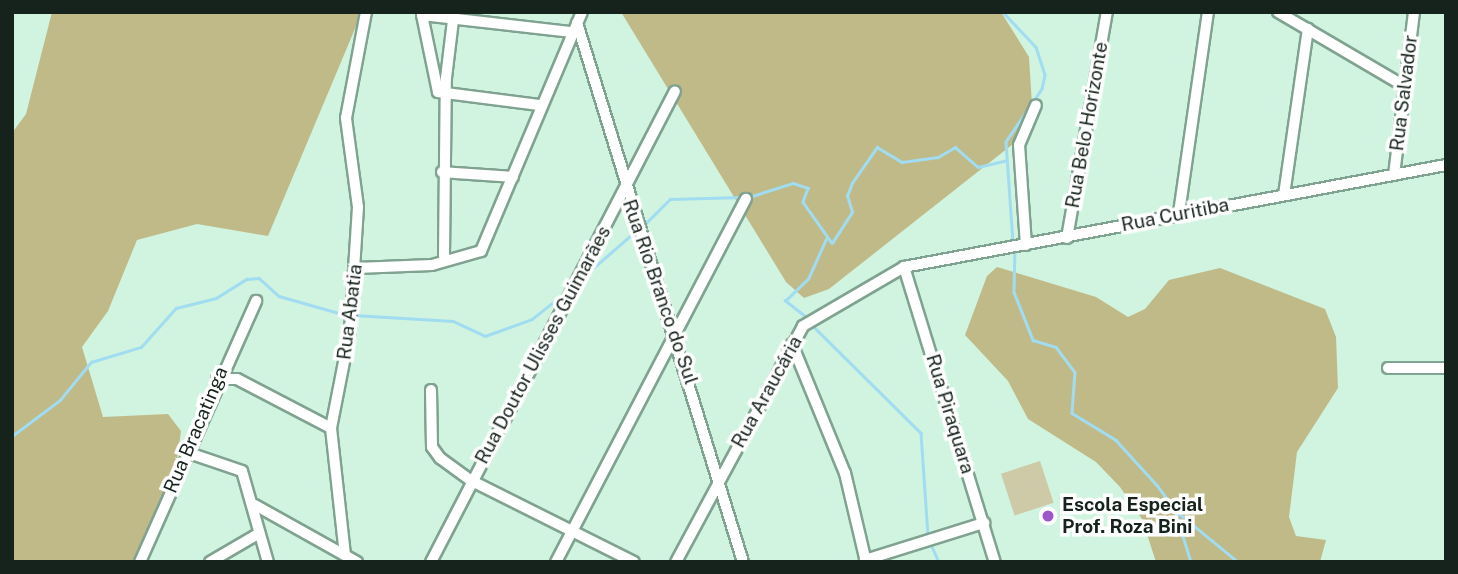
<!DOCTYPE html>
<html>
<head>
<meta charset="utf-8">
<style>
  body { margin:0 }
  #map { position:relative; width:1458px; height:574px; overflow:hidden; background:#d0f4e0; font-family:"Public Sans",sans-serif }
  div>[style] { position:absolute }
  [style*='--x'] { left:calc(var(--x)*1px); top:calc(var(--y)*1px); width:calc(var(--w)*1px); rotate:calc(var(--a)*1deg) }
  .green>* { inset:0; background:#cec9a6; transform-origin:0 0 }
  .forest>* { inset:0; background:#c0ba89 }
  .stream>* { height:2.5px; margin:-1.25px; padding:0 1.25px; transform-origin:1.25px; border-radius:1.25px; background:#a1dcf1 }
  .roads { filter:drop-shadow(2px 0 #80a290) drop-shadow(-2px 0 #80a290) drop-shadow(0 2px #80a290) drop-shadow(0 -2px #80a290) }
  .minor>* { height:10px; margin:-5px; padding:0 5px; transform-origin:5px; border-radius:5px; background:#fff }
  .dots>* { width:19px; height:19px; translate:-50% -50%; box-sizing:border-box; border:4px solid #fff; border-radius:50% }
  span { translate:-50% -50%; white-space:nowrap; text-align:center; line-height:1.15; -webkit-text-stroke:7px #fff; paint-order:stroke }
  .street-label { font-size:19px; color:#16231c }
  .poi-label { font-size:19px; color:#16231c; font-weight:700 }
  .left { translate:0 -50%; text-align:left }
  .frame { position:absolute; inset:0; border:14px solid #16231c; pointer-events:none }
</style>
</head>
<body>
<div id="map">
  <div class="green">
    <div style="left:1040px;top:461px;width:44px;height:41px;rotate:72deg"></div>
  </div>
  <div class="forest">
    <div style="clip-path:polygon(52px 12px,362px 12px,268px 236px,197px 224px,137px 240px,108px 311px,82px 347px,103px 417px,168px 414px,181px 431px,177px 461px,135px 562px,12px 562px,12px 133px,26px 114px)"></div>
    <div style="clip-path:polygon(621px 12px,1001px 12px,1029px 57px,1032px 105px,1013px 144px,829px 289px,804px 298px,786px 282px)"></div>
    <div style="clip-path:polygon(997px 267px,1096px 297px,1128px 317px,1145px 309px,1169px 280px,1220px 268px,1325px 309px,1336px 337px,1338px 388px,1297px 452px,1289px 517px,1296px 536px,1326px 540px,1320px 562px,1156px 562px,1142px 519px,1120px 487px,1096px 462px,1028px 419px,1008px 381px,965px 335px,987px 276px)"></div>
  </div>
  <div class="stream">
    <div style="--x:1003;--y:12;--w:48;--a:46.7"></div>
    <div style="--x:1036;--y:47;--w:29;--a:72"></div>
    <div style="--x:1045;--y:75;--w:14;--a:102"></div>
    <div style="--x:1042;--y:89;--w:64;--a:124.2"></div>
    <div style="--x:1006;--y:142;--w:100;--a:86"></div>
    <div style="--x:749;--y:197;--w:46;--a:-17.7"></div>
    <div style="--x:793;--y:183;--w:16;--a:18"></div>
    <div style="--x:808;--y:188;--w:15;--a:110"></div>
    <div style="--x:803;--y:202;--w:50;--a:54.7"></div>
    <div style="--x:832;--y:243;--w:37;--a:-57"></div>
    <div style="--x:852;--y:212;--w:17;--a:-107"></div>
    <div style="--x:847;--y:196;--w:14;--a:-69"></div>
    <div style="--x:852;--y:183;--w:44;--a:-55.2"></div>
    <div style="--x:877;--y:147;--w:29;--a:31"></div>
    <div style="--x:902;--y:162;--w:36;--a:-8"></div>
    <div style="--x:938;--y:157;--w:20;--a:-30"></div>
    <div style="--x:955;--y:147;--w:30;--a:41"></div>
    <div style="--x:978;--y:167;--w:27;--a:-13"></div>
    <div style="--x:643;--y:226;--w:38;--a:-45"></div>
    <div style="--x:670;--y:199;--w:73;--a:-1.6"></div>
    <div style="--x:1015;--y:248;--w:44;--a:91.3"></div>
    <div style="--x:1014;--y:292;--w:52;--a:68.4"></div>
    <div style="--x:1033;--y:340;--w:24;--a:17"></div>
    <div style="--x:1056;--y:347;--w:31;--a:53"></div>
    <div style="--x:1075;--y:372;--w:41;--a:94.2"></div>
    <div style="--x:1072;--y:413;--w:52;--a:31.5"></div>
    <div style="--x:1116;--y:440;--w:61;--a:47.7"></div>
    <div style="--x:1157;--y:485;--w:31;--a:54"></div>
    <div style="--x:1175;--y:510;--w:54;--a:72.9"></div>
    <div style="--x:584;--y:276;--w:70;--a:-41"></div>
    <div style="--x:353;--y:315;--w:100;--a:3.4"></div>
    <div style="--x:453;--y:321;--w:35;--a:25"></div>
    <div style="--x:485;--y:336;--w:50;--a:-19.9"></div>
    <div style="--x:532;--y:319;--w:43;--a:-38.5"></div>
    <div style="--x:807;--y:318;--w:28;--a:-142"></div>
    <div style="--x:785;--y:301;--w:32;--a:-44"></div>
    <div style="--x:808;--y:279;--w:44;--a:-65.8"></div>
    <div style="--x:815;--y:328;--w:149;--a:44.7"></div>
    <div style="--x:921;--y:433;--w:103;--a:86.1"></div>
    <div style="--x:12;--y:436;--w:60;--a:-36.9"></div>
    <div style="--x:60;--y:400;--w:49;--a:-50.8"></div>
    <div style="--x:91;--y:362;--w:52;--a:-16.7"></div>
    <div style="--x:141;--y:347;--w:52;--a:-48.1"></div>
    <div style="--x:176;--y:308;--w:41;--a:-14"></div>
    <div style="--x:216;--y:298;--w:36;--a:-32"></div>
    <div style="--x:247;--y:279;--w:12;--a:-5"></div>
    <div style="--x:259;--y:278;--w:27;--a:42"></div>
    <div style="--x:279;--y:296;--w:70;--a:15.8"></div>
    <div style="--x:1176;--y:511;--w:79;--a:39.3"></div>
    <div style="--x:930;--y:542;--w:22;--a:66"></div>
  </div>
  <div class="roads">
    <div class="minor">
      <div style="--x:1278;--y:12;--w:146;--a:30.4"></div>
      <div style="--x:577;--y:23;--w:564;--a:72.88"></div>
      <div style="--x:539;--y:105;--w:102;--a:-172.7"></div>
      <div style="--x:438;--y:92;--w:79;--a:-101.7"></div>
      <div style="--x:422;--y:15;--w:151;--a:6.5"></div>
      <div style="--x:442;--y:172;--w:71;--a:4"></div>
      <div style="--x:1394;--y:175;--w:164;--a:-83"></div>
      <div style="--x:1284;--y:195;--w:168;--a:-81.8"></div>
      <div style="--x:1179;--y:213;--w:203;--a:-81.8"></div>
      <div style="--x:1067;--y:238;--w:230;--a:-80"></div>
      <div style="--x:1026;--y:245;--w:100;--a:-94"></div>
      <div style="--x:1019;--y:145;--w:43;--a:-67"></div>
      <div style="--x:444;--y:256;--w:178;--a:-89.4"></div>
      <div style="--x:446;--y:78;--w:66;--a:-83.1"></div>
      <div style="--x:904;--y:267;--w:309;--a:72.9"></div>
      <div style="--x:356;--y:268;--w:76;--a:-2.3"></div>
      <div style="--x:432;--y:265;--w:51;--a:-15.9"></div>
      <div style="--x:481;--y:251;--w:259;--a:-67.1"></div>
      <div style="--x:792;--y:344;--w:139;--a:67.7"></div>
      <div style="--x:845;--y:473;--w:91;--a:76.7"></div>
      <div style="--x:1388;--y:368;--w:58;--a:0"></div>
      <div style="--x:217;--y:379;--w:20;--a:0"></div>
      <div style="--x:237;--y:379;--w:106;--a:27.5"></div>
      <div style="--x:431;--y:390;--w:57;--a:89"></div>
      <div style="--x:432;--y:447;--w:14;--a:54"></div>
      <div style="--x:440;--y:458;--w:39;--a:36"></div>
      <div style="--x:472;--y:481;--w:181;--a:26.6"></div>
      <div style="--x:186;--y:452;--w:59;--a:18.7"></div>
      <div style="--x:242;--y:471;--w:95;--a:74.1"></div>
      <div style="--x:255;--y:505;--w:117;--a:29.2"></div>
      <div style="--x:345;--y:555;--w:128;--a:-96.3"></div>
      <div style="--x:331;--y:428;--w:99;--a:-78.9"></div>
      <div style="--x:350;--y:331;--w:124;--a:-86.3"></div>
      <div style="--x:358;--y:207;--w:90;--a:-97.7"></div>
      <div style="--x:346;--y:118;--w:108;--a:-79.3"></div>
      <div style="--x:865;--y:560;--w:125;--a:-17.3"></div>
      <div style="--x:140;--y:562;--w:286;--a:-66"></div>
      <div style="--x:210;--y:562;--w:56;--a:-30.3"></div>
      <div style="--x:431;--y:562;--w:530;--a:-62.61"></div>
      <div style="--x:556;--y:562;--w:410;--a:-62.4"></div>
      <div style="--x:676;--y:562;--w:268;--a:-61.7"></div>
      <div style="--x:803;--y:326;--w:117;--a:-30.3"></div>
      <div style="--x:904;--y:267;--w:552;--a:-10.66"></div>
    </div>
  </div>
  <div class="dots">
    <div style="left:1048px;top:516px;background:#9d57cb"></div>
  </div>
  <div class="street-label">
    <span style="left:1404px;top:93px;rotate:-83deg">Rua Salvador</span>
    <span style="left:1087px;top:125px;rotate:-80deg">Rua Belo Horizonte</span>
    <span style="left:1175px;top:215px;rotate:-11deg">Rua Curitiba</span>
    <span style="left:660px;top:292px;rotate:71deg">Rua Rio Branco do Sul</span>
    <span style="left:350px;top:312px;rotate:-83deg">Rua Abatia</span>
    <span style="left:543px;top:345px;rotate:-62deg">Rua Doutor Ulisses Guimarães</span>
    <span style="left:767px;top:392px;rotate:-61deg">Rua Araucária</span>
    <span style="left:950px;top:414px;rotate:73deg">Rua Piraquara</span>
    <span style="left:196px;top:430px;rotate:-67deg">Rua Bracatinga</span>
  </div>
  <div class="poi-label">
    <span class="left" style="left:1062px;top:516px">Escola Especial<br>Prof. Roza Bini</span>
  </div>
  <div class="frame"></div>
</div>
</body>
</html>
